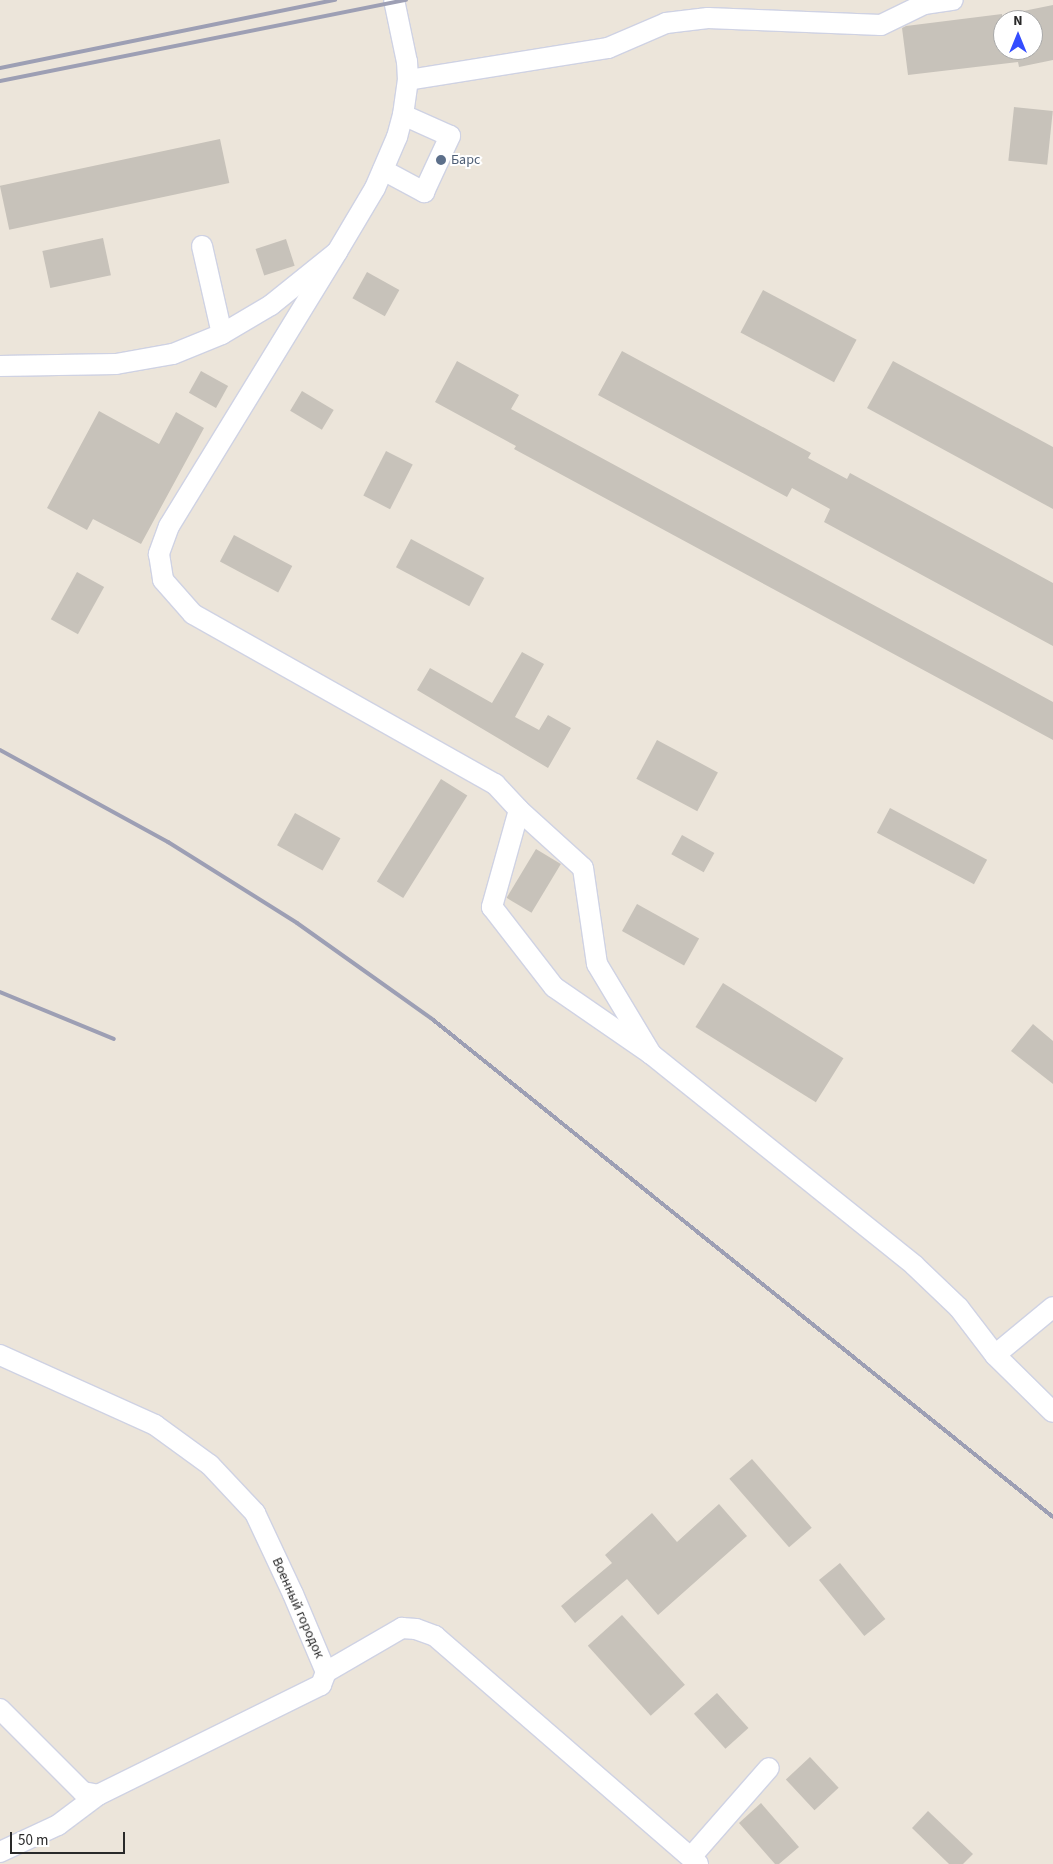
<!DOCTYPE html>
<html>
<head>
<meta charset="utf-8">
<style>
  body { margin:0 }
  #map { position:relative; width:1053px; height:1864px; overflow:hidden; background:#ece5da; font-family:"Source Sans 3",sans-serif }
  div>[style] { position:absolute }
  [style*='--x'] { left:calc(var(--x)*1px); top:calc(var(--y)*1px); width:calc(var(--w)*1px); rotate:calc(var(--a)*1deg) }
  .building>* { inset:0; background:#c7c2ba; transform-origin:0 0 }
  .roads { filter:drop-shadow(1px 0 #cfd2e3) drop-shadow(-1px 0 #cfd2e3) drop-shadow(0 1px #cfd2e3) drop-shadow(0 -1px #cfd2e3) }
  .minor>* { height:20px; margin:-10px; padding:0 10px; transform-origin:10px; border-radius:10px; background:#fff }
  .rail>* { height:4px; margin:-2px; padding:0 2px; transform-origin:2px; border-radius:2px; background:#9d9fb4 }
  .dots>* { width:14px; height:14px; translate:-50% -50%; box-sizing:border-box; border:2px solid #fff; border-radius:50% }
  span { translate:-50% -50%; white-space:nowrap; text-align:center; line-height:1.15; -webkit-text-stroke:4px #fff; paint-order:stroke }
  .service-label { font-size:14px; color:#4e5e75 }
  .left { translate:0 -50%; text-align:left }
  .street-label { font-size:14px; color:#292929 }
  .north { position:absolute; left:993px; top:10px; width:50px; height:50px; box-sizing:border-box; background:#fff; border:1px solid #a9a9a9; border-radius:50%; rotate:0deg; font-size:14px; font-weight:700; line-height:20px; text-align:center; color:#292929 }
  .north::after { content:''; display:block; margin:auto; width:18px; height:22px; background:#344dff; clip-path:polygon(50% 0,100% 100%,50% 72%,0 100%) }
  .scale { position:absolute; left:10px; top:1832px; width:115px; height:22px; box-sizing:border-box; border:2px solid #292929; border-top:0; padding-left:6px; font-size:15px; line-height:18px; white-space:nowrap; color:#292929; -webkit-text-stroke:4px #fff; paint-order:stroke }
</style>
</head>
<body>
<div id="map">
  <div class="building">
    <div style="clip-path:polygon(1053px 5px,1053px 60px,1019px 67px,1018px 62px,908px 75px,902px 28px,906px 26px,1002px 14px,1003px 50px,1033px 50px,1033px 20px,1010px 20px,1009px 14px)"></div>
    <div style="left:1014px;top:107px;width:39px;height:54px;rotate:6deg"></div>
    <div style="left:220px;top:139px;width:45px;height:225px;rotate:78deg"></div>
    <div style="left:103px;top:238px;width:38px;height:62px;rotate:78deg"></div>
    <div style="left:286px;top:239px;width:28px;height:32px;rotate:72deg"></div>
    <div style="left:367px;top:272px;width:37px;height:30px;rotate:29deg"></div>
    <div style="left:763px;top:290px;width:106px;height:48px;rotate:28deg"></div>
    <div style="clip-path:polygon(622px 351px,811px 453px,808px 458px,847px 479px,850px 473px,1053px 583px,1053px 646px,824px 522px,830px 509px,792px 488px,787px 497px,598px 395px)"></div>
    <div style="clip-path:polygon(457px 361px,519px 395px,511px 409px,1053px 702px,1053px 740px,514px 449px,516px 446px,435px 402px)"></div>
    <div style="clip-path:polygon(893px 361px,1053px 447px,1053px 509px,867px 408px)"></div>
    <div style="left:201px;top:371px;width:31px;height:25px;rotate:29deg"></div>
    <div style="left:302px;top:391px;width:37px;height:23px;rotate:31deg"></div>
    <div style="clip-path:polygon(99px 411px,159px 444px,176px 412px,204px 428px,141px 544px,93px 519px,87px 530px,47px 508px)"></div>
    <div style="left:386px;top:451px;width:30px;height:50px;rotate:27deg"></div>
    <div style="left:234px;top:535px;width:66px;height:30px;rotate:28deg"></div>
    <div style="left:411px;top:539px;width:83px;height:32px;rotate:28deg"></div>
    <div style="left:77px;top:572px;width:31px;height:54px;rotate:29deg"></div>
    <div style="clip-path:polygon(522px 652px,544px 664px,515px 717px,539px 730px,548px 715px,571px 728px,548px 768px,417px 690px,430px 668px,492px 703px)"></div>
    <div style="left:657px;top:740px;width:69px;height:44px;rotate:28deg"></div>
    <div style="left:441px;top:779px;width:31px;height:121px;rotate:32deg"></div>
    <div style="left:890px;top:808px;width:110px;height:28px;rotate:28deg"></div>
    <div style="left:295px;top:813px;width:52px;height:37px;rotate:29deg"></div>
    <div style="left:682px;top:835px;width:37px;height:22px;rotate:29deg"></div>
    <div style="left:536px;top:849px;width:29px;height:57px;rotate:31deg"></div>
    <div style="left:637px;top:904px;width:71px;height:31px;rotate:29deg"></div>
    <div style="left:723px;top:983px;width:142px;height:52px;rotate:32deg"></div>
    <div style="clip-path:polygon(1033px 1024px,1053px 1041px,1053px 1084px,1011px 1051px)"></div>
    <div style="left:752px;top:1459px;width:91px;height:30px;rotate:49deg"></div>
    <div style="clip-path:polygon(719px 1504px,747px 1536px,658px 1615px,627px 1579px,575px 1623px,561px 1606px,612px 1563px,605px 1555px,652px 1513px,677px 1542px)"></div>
    <div style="left:840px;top:1563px;width:72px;height:27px;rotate:51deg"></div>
    <div style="left:622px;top:1615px;width:94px;height:46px;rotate:48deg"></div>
    <div style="left:717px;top:1693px;width:47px;height:31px;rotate:48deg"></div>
    <div style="left:810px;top:1757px;width:42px;height:33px;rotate:47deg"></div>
    <div style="clip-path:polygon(761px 1803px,799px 1847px,779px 1864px,775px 1864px,739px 1823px)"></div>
    <div style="clip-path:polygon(928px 1811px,973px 1854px,963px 1864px,949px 1864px,912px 1828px)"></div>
  </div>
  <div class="roads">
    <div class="minor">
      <div style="--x:408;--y:80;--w:203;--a:-9.1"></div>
      <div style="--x:608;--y:48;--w:63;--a:-23.3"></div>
      <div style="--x:666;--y:23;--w:42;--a:-6.8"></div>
      <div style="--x:708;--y:18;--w:173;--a:2.3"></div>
      <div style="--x:881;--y:25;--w:48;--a:-26"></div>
      <div style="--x:924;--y:4;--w:29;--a:-8"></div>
      <div style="--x:383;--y:170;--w:47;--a:28.2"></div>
      <div style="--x:424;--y:192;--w:62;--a:-65.1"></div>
      <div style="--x:450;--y:136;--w:51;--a:-155.9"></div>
      <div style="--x:202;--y:246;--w:90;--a:77.2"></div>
      <div style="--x:337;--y:252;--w:321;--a:121.5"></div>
      <div style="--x:169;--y:526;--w:30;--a:110"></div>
      <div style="--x:159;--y:554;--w:26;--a:81"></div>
      <div style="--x:163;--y:580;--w:45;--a:48.6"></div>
      <div style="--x:193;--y:614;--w:347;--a:29.4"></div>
      <div style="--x:495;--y:784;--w:35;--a:47"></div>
      <div style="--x:519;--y:810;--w:86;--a:42.2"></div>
      <div style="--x:583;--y:868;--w:97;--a:81.7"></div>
      <div style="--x:597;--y:964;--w:105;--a:59"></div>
      <div style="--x:0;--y:366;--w:116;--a:-1"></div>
      <div style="--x:116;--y:364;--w:58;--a:-10"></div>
      <div style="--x:173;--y:354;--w:53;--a:-22.2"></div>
      <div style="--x:222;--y:334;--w:57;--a:-30.6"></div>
      <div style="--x:271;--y:305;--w:85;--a:-38.8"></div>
      <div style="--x:337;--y:252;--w:74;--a:-59.3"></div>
      <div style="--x:375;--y:188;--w:56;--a:-66.7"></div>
      <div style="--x:397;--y:137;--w:23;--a:-75"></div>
      <div style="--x:403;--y:115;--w:35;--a:-82"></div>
      <div style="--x:408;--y:80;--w:18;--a:-93"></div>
      <div style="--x:407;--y:62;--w:63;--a:-101.8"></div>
      <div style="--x:519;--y:810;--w:101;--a:105.6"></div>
      <div style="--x:492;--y:907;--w:101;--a:52.2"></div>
      <div style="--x:554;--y:987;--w:118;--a:34.6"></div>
      <div style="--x:651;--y:1054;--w:337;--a:38.7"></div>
      <div style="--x:914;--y:1265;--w:62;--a:43.7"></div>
      <div style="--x:959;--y:1308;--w:59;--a:52.5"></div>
      <div style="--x:995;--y:1355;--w:81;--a:44.5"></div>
      <div style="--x:0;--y:1355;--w:170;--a:24.3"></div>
      <div style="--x:155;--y:1425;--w:68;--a:36"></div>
      <div style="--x:210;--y:1465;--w:66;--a:46.8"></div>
      <div style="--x:255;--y:1513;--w:89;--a:64.9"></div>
      <div style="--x:293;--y:1594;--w:85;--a:67.1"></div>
      <div style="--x:326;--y:1672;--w:88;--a:-30.1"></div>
      <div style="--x:402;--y:1628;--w:14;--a:4"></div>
      <div style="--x:416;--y:1629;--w:20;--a:20"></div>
      <div style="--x:435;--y:1636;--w:348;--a:40.9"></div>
      <div style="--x:995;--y:1355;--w:75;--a:-39.6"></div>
      <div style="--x:0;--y:1709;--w:117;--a:45"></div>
      <div style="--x:83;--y:1792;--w:15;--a:11"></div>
      <div style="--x:98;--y:1795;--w:249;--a:-26.3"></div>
      <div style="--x:321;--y:1685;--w:14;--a:-69"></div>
      <div style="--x:0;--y:1852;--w:64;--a:-25"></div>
      <div style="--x:58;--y:1825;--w:50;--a:-36.9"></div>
      <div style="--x:691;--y:1857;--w:118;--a:-48.8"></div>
    </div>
  </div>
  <div class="rail">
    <div style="--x:0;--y:68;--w:342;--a:-11.5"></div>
    <div style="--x:0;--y:81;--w:414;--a:-11.3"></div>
    <div style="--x:0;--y:750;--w:192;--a:28.7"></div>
    <div style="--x:168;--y:842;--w:152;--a:32.1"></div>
    <div style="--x:297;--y:923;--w:166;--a:35.4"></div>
    <div style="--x:432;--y:1019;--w:796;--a:38.73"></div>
    <div style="--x:0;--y:992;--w:123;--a:22.4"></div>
  </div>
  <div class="dots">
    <div style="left:441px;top:160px;background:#5c6f8a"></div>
  </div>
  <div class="service-label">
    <span class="left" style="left:451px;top:160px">Барс</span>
  </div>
  <div class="street-label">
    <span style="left:298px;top:1608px;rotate:66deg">Военный городок</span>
  </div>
  <div class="north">N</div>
  <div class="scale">50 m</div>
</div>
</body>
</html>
